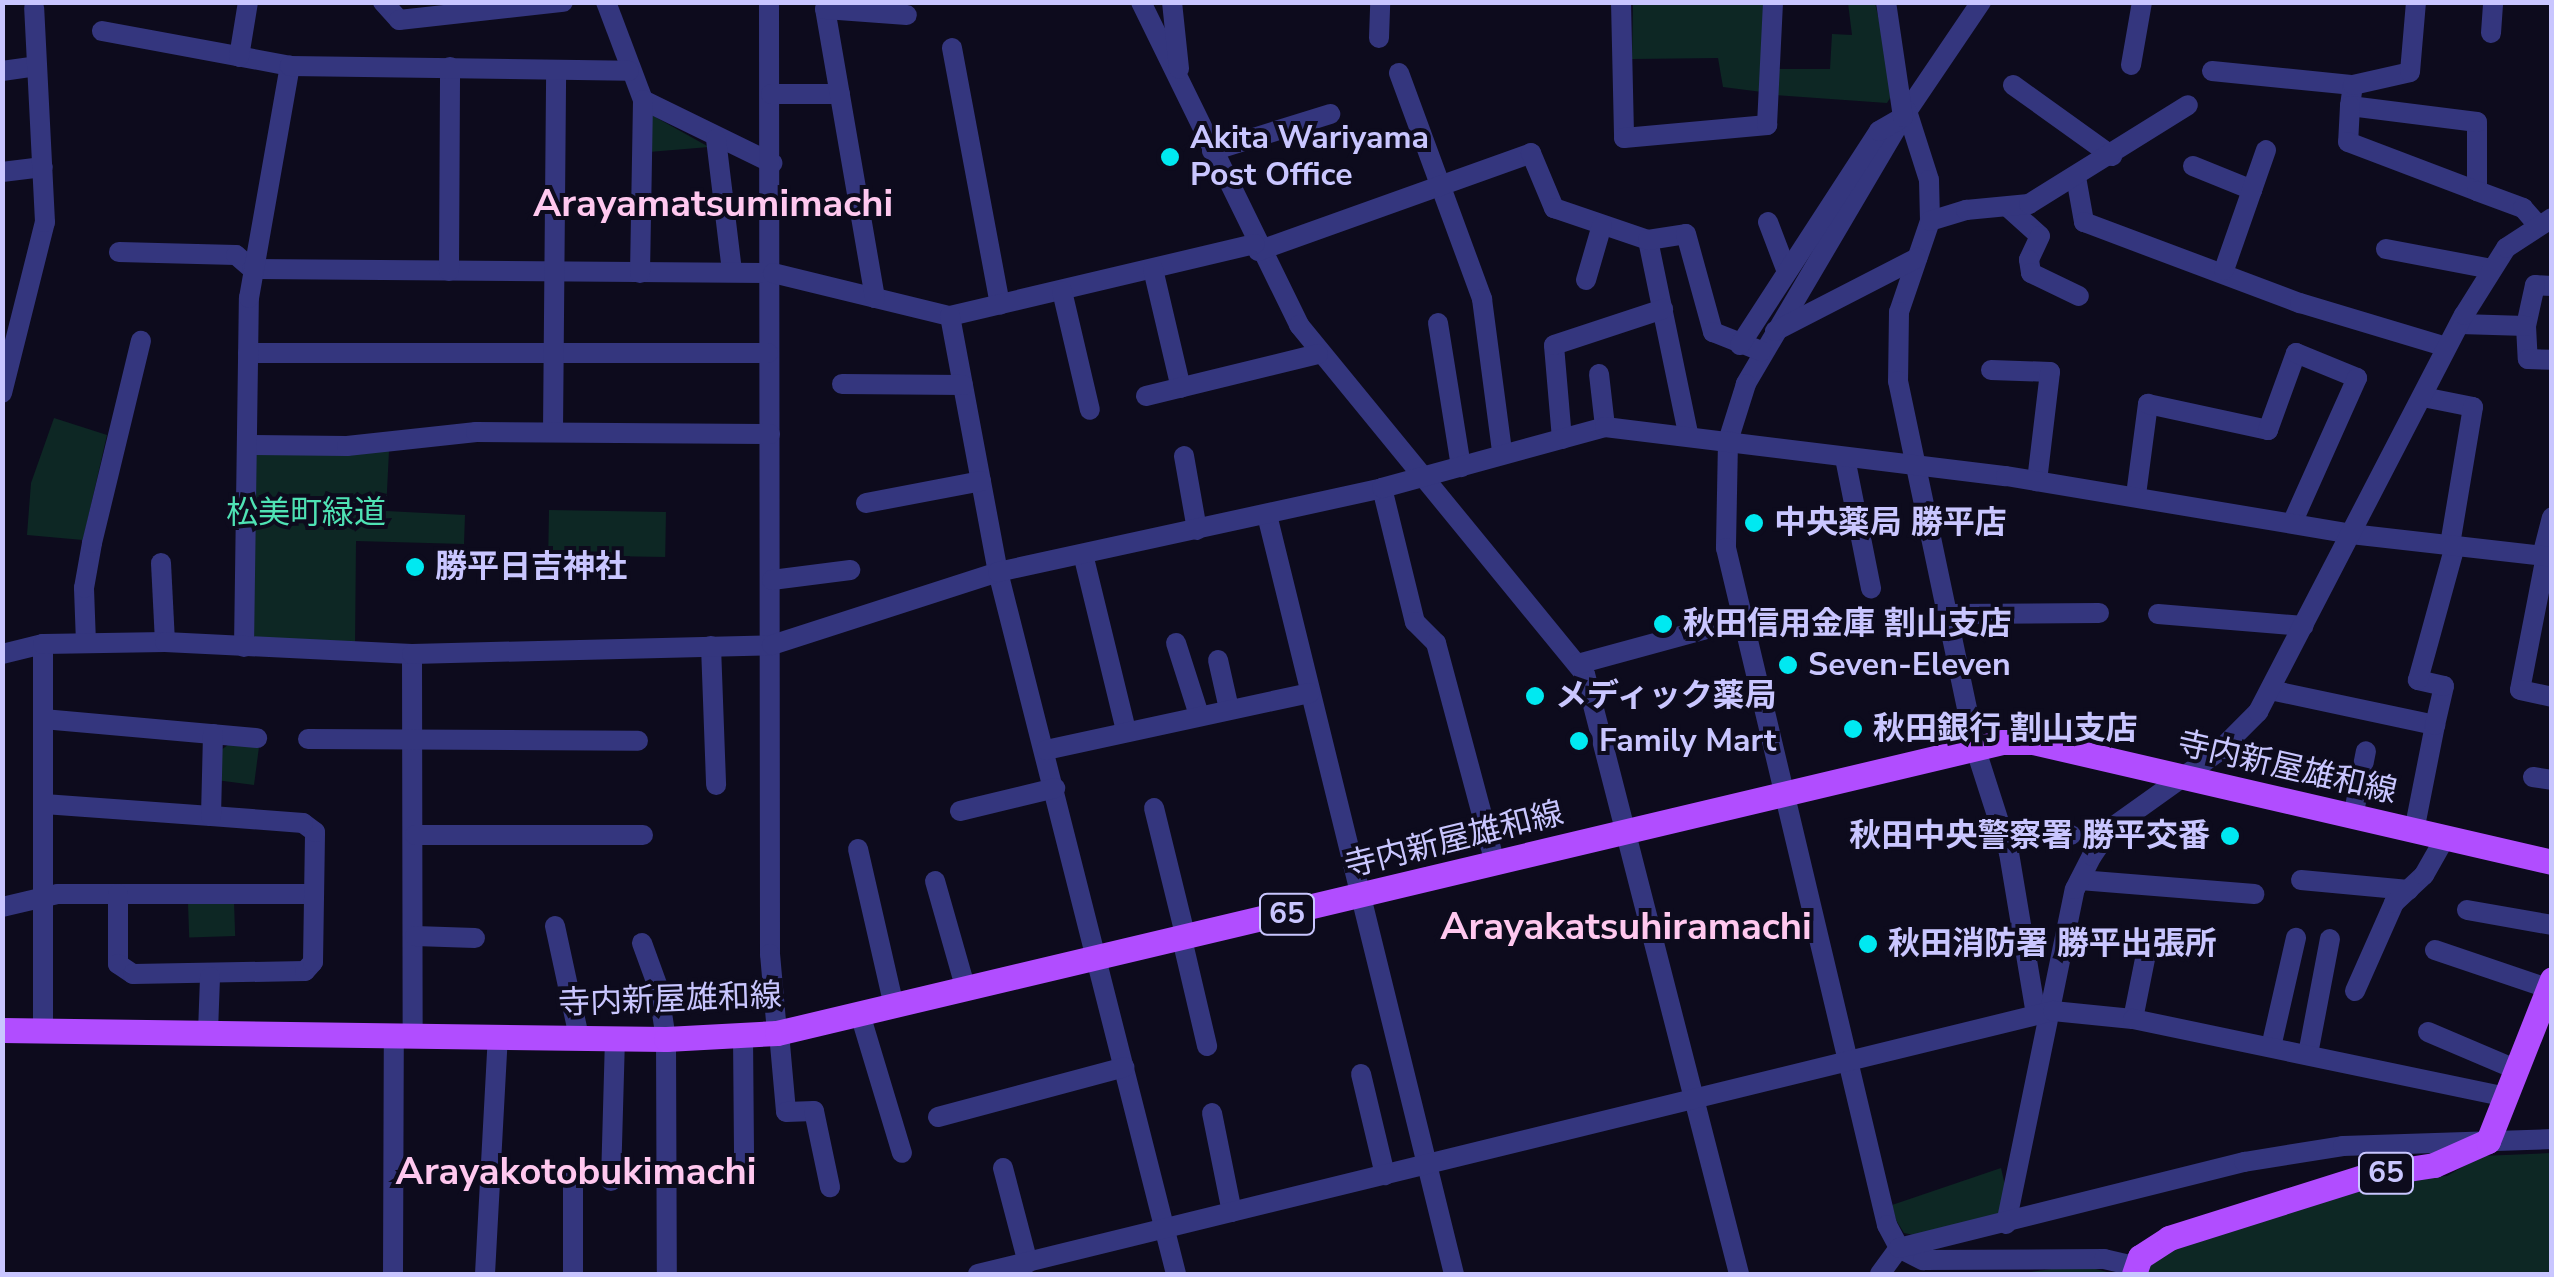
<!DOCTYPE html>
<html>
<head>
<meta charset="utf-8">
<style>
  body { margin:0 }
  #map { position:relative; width:2554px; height:1277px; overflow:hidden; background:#0d0b1d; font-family:"Nunito Sans","Noto Sans JP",sans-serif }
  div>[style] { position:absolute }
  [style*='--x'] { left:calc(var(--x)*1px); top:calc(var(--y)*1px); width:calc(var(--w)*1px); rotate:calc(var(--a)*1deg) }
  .green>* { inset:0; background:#0d2724; transform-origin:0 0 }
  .minor>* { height:20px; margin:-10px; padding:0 10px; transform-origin:10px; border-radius:10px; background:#34367e }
  .major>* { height:25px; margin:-12.5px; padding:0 12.5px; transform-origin:12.5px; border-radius:12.5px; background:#b14dff }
  .dots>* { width:28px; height:28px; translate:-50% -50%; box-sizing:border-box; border:5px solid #0d0b1d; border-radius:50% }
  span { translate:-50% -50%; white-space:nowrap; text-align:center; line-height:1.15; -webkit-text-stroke:8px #0d0b1d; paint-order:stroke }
  .shield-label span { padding:2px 8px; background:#0d0b1d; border:2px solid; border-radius:8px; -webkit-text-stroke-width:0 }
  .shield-label { font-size:30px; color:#c9c6ff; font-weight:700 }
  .poi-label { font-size:32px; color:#c9c6ff; font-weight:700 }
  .left { translate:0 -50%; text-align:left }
  .right { translate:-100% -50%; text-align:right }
  .park-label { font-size:32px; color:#4fe2b4 }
  .street-label { font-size:32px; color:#c9c6ff }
  .quarter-label { font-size:38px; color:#ffc8ef; font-weight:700 }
  .frame { position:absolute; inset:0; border:5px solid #c9c6ff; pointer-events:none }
</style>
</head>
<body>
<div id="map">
  <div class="green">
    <div style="clip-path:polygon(1633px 3px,1767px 3px,1762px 92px,1723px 87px,1718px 58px,1632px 59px)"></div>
    <div style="clip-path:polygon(1848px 3px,1875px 3px,1895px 90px,1887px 103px,1776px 95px,1777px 69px,1830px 69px,1832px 34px,1852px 35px)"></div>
    <div style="clip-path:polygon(648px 113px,709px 147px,649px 152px)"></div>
    <div style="clip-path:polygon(54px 418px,107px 435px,83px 540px,27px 535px,31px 483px)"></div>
    <div style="clip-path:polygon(389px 451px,386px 511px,465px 515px,464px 544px,356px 541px,355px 648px,249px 643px,253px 452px)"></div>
    <div style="left:549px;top:510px;width:117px;height:45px;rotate:1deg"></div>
    <div style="clip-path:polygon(229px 744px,259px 747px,254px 785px,216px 780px,220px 751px)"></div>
    <div style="left:234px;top:902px;width:34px;height:46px;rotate:88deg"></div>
    <div style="clip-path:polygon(2551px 1153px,2551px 1274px,2145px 1274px,2155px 1256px,2375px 1182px,2447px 1176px,2481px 1156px)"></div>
    <div style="clip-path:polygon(2001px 1168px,2006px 1190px,2001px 1216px,1923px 1237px,1904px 1233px,1896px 1220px,1892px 1205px)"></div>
    <div style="clip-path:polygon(2080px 1265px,2115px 1274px,2016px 1274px)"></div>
  </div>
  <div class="minor">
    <div style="--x:383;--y:2;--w:24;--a:48"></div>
    <div style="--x:399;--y:20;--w:165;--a:-6.3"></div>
    <div style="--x:606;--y:2;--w:105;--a:69.3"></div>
    <div style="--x:643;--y:100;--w:144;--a:26"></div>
    <div style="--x:769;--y:2;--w:952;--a:89.94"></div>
    <div style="--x:770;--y:954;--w:79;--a:84.9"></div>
    <div style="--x:1141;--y:2;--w:360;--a:63.9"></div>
    <div style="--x:1299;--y:325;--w:451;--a:50.7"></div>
    <div style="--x:1585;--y:674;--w:619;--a:75.6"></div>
    <div style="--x:1172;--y:2;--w:67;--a:84"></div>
    <div style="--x:1621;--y:2;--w:136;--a:88.7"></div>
    <div style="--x:1624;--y:138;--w:144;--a:-5.2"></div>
    <div style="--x:1767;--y:125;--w:123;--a:-87.2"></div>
    <div style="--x:1981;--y:2;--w:139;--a:124.1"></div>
    <div style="--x:1903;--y:117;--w:310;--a:120.5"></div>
    <div style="--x:1746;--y:384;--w:60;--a:107.5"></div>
    <div style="--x:1728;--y:441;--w:107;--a:91.1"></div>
    <div style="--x:1726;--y:548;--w:696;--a:76.62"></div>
    <div style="--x:1887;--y:1225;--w:26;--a:62"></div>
    <div style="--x:1899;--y:1248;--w:27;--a:27"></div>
    <div style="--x:1923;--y:1260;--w:181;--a:-0.3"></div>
    <div style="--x:2104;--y:1259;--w:32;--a:13"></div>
    <div style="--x:102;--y:31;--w:191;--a:10.5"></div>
    <div style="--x:2491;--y:33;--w:31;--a:-86"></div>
    <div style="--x:1379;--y:38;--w:36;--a:-88"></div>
    <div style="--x:952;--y:48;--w:261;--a:79.4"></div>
    <div style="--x:239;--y:57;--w:56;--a:-80.7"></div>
    <div style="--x:2131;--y:65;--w:64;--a:-80.1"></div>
    <div style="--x:2;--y:71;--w:35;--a:-8"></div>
    <div style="--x:2212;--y:71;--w:142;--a:5.7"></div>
    <div style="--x:1399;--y:73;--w:241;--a:69.8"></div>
    <div style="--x:1482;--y:299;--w:152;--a:82.5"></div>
    <div style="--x:2013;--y:85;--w:122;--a:35.6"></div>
    <div style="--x:771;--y:94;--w:69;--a:0"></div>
    <div style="--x:2350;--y:106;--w:21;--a:-82"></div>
    <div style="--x:2353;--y:85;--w:58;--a:-12.8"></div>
    <div style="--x:2410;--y:72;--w:70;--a:-85.1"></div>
    <div style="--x:1907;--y:111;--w:72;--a:72.3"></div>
    <div style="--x:1929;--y:180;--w:41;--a:88.6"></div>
    <div style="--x:1930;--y:221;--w:96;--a:108.8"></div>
    <div style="--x:1899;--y:312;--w:69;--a:90.8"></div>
    <div style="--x:1898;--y:381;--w:374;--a:78.1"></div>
    <div style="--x:1975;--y:747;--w:111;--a:72.2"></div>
    <div style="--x:2009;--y:853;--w:164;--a:80.5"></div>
    <div style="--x:716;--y:139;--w:133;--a:83.1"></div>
    <div style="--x:1212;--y:151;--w:124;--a:-17.4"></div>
    <div style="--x:2193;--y:166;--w:64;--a:22.1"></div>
    <div style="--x:2;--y:172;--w:41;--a:-7"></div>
    <div style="--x:2076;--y:177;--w:46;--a:79.9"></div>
    <div style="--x:2084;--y:222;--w:231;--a:20.6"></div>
    <div style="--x:2300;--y:303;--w:153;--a:16.7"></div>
    <div style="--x:2477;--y:191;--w:69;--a:-90"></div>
    <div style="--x:2477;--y:122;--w:128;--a:-172.8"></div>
    <div style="--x:2350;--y:106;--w:36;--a:93"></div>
    <div style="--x:2348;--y:142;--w:138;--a:20.8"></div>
    <div style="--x:2477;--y:191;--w:49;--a:20.3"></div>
    <div style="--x:2523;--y:208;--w:20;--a:49"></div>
    <div style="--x:2010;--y:209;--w:40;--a:42"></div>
    <div style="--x:2040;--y:236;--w:26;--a:115"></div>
    <div style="--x:2029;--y:260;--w:13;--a:81"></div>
    <div style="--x:2031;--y:273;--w:53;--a:25.6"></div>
    <div style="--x:1930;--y:221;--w:38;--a:-17"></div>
    <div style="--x:1966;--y:210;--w:63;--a:-5.4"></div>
    <div style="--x:2029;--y:204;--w:187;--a:-31.9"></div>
    <div style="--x:1768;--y:222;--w:53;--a:69.2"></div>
    <div style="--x:1648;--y:240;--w:198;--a:78.3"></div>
    <div style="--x:2386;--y:249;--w:108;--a:10.7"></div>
    <div style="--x:1258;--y:251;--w:290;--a:-19.7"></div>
    <div style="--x:1531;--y:153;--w:60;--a:67.3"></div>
    <div style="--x:1554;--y:208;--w:99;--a:18.8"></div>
    <div style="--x:1648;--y:240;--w:38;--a:-9"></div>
    <div style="--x:1686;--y:234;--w:102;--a:74.6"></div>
    <div style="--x:1713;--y:332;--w:52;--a:21.6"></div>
    <div style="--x:119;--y:252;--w:117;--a:1.5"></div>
    <div style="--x:236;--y:255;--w:21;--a:41"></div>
    <div style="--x:252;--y:269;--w:521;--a:0.44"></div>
    <div style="--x:773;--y:273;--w:182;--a:13.7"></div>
    <div style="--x:950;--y:316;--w:313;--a:-13.3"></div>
    <div style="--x:1153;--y:269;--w:122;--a:76.8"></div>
    <div style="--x:2224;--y:270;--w:127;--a:-70.7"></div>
    <div style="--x:449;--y:271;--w:204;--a:-89.7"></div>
    <div style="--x:640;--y:273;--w:173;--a:-89"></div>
    <div style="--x:1586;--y:280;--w:57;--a:-73.8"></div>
    <div style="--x:2552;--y:286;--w:17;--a:-177"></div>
    <div style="--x:2535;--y:285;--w:42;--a:102.4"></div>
    <div style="--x:2526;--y:326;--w:33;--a:87"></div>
    <div style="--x:2528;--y:359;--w:24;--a:2"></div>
    <div style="--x:1062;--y:291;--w:122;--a:76.8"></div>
    <div style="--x:875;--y:298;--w:293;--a:-99.8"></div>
    <div style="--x:825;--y:9;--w:82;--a:4.2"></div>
    <div style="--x:950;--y:316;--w:260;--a:79.4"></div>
    <div style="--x:998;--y:572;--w:724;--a:75.77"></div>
    <div style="--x:1438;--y:323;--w:146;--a:80.9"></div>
    <div style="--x:2460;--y:324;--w:66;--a:1.7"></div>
    <div style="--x:1775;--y:331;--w:160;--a:-27.2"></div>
    <div style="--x:1740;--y:345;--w:255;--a:-57"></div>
    <div style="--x:1879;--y:131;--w:28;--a:-30"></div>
    <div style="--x:1903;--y:117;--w:116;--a:-98.4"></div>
    <div style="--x:248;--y:353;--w:520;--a:0"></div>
    <div style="--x:1991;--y:370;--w:59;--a:1.9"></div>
    <div style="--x:2050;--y:372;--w:110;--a:96.8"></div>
    <div style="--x:1599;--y:374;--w:53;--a:83.5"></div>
    <div style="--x:842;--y:384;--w:121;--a:0.5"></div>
    <div style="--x:2;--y:393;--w:176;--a:-75.9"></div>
    <div style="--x:45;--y:222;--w:214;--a:-92.9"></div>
    <div style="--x:1146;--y:396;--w:177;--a:-13.7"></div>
    <div style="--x:2423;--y:397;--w:51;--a:11.3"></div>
    <div style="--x:2473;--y:407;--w:140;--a:99.5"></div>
    <div style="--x:553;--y:431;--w:361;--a:-89.5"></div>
    <div style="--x:1562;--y:439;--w:94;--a:-94.9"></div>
    <div style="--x:1554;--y:345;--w:115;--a:-18.3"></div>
    <div style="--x:248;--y:445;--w:99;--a:0.6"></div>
    <div style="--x:347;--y:446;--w:130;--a:-6.2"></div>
    <div style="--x:476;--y:432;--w:294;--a:0.4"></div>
    <div style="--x:1184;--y:456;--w:75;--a:80"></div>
    <div style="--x:1845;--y:458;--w:133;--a:78.7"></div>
    <div style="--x:1382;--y:488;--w:138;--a:76.2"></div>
    <div style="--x:1415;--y:622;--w:30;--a:45"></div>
    <div style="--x:1436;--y:643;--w:228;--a:75"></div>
    <div style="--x:2136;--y:495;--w:92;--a:-82.5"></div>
    <div style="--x:2148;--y:404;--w:123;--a:12.2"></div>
    <div style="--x:2268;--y:430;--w:82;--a:-70"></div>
    <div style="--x:2296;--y:353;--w:66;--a:22.3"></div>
    <div style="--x:2357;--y:378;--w:159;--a:114.1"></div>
    <div style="--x:866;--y:503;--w:117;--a:-10.8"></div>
    <div style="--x:1267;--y:515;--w:782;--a:76.16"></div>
    <div style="--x:1083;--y:554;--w:181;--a:76.3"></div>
    <div style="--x:2542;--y:556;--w:40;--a:-75.6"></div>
    <div style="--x:2546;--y:556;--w:136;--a:101"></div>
    <div style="--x:2520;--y:690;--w:33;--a:12"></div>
    <div style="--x:161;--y:563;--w:79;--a:87.1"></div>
    <div style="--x:772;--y:580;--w:79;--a:-7.3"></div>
    <div style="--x:1952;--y:614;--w:147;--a:-0.4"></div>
    <div style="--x:2158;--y:614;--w:146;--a:4.7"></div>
    <div style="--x:86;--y:643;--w:55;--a:-92.1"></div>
    <div style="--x:84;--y:588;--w:46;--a:-79.9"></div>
    <div style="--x:92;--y:543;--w:208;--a:-76.4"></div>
    <div style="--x:1176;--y:643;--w:76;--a:72.3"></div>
    <div style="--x:711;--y:646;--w:139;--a:87.9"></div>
    <div style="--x:244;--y:647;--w:349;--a:-89.2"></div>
    <div style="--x:249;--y:298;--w:236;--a:-80"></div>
    <div style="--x:290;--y:66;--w:339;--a:0.8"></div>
    <div style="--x:2;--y:654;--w:42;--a:-13.7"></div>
    <div style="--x:412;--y:654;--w:382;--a:89.9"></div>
    <div style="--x:1218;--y:660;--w:50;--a:77.3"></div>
    <div style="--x:1578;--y:664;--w:168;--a:-15.2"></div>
    <div style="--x:2270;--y:690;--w:169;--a:12"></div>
    <div style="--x:2435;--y:725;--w:108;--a:101.2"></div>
    <div style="--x:43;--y:719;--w:215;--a:5.1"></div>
    <div style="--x:2435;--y:725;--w:40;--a:-77"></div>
    <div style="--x:2444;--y:686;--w:27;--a:-167"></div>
    <div style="--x:2418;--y:680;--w:139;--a:-74.6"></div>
    <div style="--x:308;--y:739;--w:330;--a:0.3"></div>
    <div style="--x:1046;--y:750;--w:270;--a:-12.2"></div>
    <div style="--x:2533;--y:777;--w:19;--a:9"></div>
    <div style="--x:44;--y:804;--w:167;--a:4.1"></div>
    <div style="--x:1154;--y:808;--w:134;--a:76.2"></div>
    <div style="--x:960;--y:811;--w:98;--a:-13.6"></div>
    <div style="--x:2353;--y:817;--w:67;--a:-78.9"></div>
    <div style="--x:415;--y:835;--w:228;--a:0"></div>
    <div style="--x:2004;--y:838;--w:67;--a:-2.6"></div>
    <div style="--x:858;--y:849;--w:161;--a:77.1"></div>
    <div style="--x:2080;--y:880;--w:175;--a:4.6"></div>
    <div style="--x:2301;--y:880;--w:108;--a:5.3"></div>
    <div style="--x:935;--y:881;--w:113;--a:74.1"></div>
    <div style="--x:118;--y:894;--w:196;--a:0"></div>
    <div style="--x:2;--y:907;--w:57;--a:-13.1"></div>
    <div style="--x:58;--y:894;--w:60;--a:0"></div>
    <div style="--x:118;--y:894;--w:70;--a:90"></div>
    <div style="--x:118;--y:964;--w:18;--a:34"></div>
    <div style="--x:133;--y:974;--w:172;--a:-1"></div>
    <div style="--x:305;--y:971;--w:12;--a:-48"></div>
    <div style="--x:313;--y:962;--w:130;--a:-89.1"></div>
    <div style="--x:315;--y:832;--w:15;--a:-143"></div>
    <div style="--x:303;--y:823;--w:92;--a:-175.6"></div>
    <div style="--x:211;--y:816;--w:82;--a:-88.6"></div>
    <div style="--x:2467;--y:910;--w:86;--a:10"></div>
    <div style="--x:555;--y:926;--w:114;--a:77.8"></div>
    <div style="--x:415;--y:936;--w:60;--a:1.9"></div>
    <div style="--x:1182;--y:939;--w:110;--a:76.8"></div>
    <div style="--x:642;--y:943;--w:47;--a:70"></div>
    <div style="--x:658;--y:987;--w:53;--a:81.3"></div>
    <div style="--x:666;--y:1039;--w:235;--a:89.8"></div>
    <div style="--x:2435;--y:950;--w:118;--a:18.7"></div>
    <div style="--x:2355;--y:991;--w:96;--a:-66.1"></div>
    <div style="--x:2394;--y:903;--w:41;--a:-43"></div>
    <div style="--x:2424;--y:875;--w:43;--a:-60.4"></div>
    <div style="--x:860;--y:1014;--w:145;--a:73.2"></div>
    <div style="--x:2133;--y:1019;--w:76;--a:-78.7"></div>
    <div style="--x:2148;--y:944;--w:11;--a:-41"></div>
    <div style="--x:2156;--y:937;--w:30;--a:-2"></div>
    <div style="--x:43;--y:1030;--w:386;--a:-90"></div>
    <div style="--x:43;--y:644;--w:122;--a:-0.9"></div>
    <div style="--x:165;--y:642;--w:247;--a:2.8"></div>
    <div style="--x:412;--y:654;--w:360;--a:-1.4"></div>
    <div style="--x:772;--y:645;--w:237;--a:-17.9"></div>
    <div style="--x:998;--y:572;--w:393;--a:-12.3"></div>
    <div style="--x:1382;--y:488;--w:231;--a:-15.3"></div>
    <div style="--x:1605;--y:427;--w:404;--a:7"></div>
    <div style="--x:2006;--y:476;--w:350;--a:9.5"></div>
    <div style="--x:2351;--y:534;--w:202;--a:6.5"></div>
    <div style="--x:208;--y:1032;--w:55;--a:-87.9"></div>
    <div style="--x:2428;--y:1032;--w:92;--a:23"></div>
    <div style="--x:779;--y:1033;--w:79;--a:84.9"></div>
    <div style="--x:786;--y:1112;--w:28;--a:-2"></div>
    <div style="--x:814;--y:1111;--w:78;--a:78.1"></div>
    <div style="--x:743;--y:1036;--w:121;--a:89.5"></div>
    <div style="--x:2271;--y:1047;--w:112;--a:-77.1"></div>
    <div style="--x:2308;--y:1054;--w:117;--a:-79.2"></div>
    <div style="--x:1361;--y:1074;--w:104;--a:76.6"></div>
    <div style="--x:1212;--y:1113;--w:101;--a:78.6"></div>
    <div style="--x:938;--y:1117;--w:193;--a:-15"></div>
    <div style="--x:1003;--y:1168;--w:98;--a:75.3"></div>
    <div style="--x:611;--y:1181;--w:143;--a:-88.4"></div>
    <div style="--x:2006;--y:1224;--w:342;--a:-78.4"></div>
    <div style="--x:2075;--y:889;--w:37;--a:-63"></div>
    <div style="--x:2092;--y:856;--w:32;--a:-56"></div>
    <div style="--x:2110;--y:829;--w:133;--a:-35.5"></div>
    <div style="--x:2218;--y:752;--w:57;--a:-45"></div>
    <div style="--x:2258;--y:712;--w:447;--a:-62.6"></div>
    <div style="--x:2464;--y:315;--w:79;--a:-57.9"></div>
    <div style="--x:2506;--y:248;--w:55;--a:-33.1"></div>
    <div style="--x:393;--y:1274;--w:239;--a:-89.8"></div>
    <div style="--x:485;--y:1274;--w:238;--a:-86.9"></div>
    <div style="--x:573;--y:1274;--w:94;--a:-90"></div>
    <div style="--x:978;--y:1274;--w:1107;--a:-13.75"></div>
    <div style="--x:2053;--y:1011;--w:80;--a:5.7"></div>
    <div style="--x:2133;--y:1019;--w:378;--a:11.8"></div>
    <div style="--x:1880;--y:1274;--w:32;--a:-54"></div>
    <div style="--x:1899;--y:1248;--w:356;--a:-14"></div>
    <div style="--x:2244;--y:1162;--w:100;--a:-9.2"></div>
    <div style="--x:2343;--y:1146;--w:209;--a:-1.9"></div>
  </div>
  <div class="major">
    <div style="--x:2;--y:1030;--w:664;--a:0.78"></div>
    <div style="--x:666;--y:1039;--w:111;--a:-3.1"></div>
    <div style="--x:777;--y:1033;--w:1259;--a:-13.36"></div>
    <div style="--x:2002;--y:742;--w:31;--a:0"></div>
    <div style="--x:2033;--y:742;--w:533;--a:13.02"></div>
    <div style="--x:2134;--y:1274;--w:18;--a:-71"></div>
    <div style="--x:2140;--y:1257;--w:35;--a:-33"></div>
    <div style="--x:2169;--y:1238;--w:210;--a:-17.5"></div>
    <div style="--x:2369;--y:1175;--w:66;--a:-8.7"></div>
    <div style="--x:2434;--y:1165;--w:59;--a:-24"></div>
    <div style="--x:2488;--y:1141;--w:174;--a:-68.4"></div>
  </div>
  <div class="dots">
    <div style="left:1170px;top:157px;background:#00e9f1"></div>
    <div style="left:1754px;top:523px;background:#00e9f1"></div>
    <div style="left:415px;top:567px;background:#00e9f1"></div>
    <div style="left:1663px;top:624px;background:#00e9f1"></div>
    <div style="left:1788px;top:665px;background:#00e9f1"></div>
    <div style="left:1535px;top:696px;background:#00e9f1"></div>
    <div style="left:1853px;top:729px;background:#00e9f1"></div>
    <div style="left:1579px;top:741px;background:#00e9f1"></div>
    <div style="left:2230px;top:836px;background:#00e9f1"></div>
    <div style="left:1868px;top:944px;background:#00e9f1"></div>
  </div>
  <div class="shield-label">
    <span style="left:1287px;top:914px">65</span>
    <span style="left:2386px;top:1173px">65</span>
  </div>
  <div class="poi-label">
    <span class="left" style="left:1190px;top:157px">Akita Wariyama<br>Post Office</span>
    <span class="left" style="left:1774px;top:523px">中央薬局 勝平店</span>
    <span class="left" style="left:435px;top:567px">勝平日吉神社</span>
    <span class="left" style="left:1683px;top:624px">秋田信用金庫 割山支店</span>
    <span class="left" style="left:1808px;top:665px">Seven-Eleven</span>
    <span class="left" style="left:1555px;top:696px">メディック薬局</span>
    <span class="left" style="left:1873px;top:729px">秋田銀行 割山支店</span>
    <span class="left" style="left:1599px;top:741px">Family Mart</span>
    <span class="right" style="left:2210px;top:836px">秋田中央警察署 勝平交番</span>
    <span class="left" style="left:1888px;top:944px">秋田消防署 勝平出張所</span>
  </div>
  <div class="park-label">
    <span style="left:306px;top:513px">松美町緑道</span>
  </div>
  <div class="street-label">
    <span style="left:2287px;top:768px;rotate:13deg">寺内新屋雄和線</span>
    <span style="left:1454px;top:840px;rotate:-14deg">寺内新屋雄和線</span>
    <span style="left:670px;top:1000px;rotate:-2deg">寺内新屋雄和線</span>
  </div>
  <div class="quarter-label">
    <span style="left:713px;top:204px">Arayamatsumimachi</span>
    <span style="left:1626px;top:927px">Arayakatsuhiramachi</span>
    <span style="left:576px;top:1172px">Arayakotobukimachi</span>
  </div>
  <div class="frame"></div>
</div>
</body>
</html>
